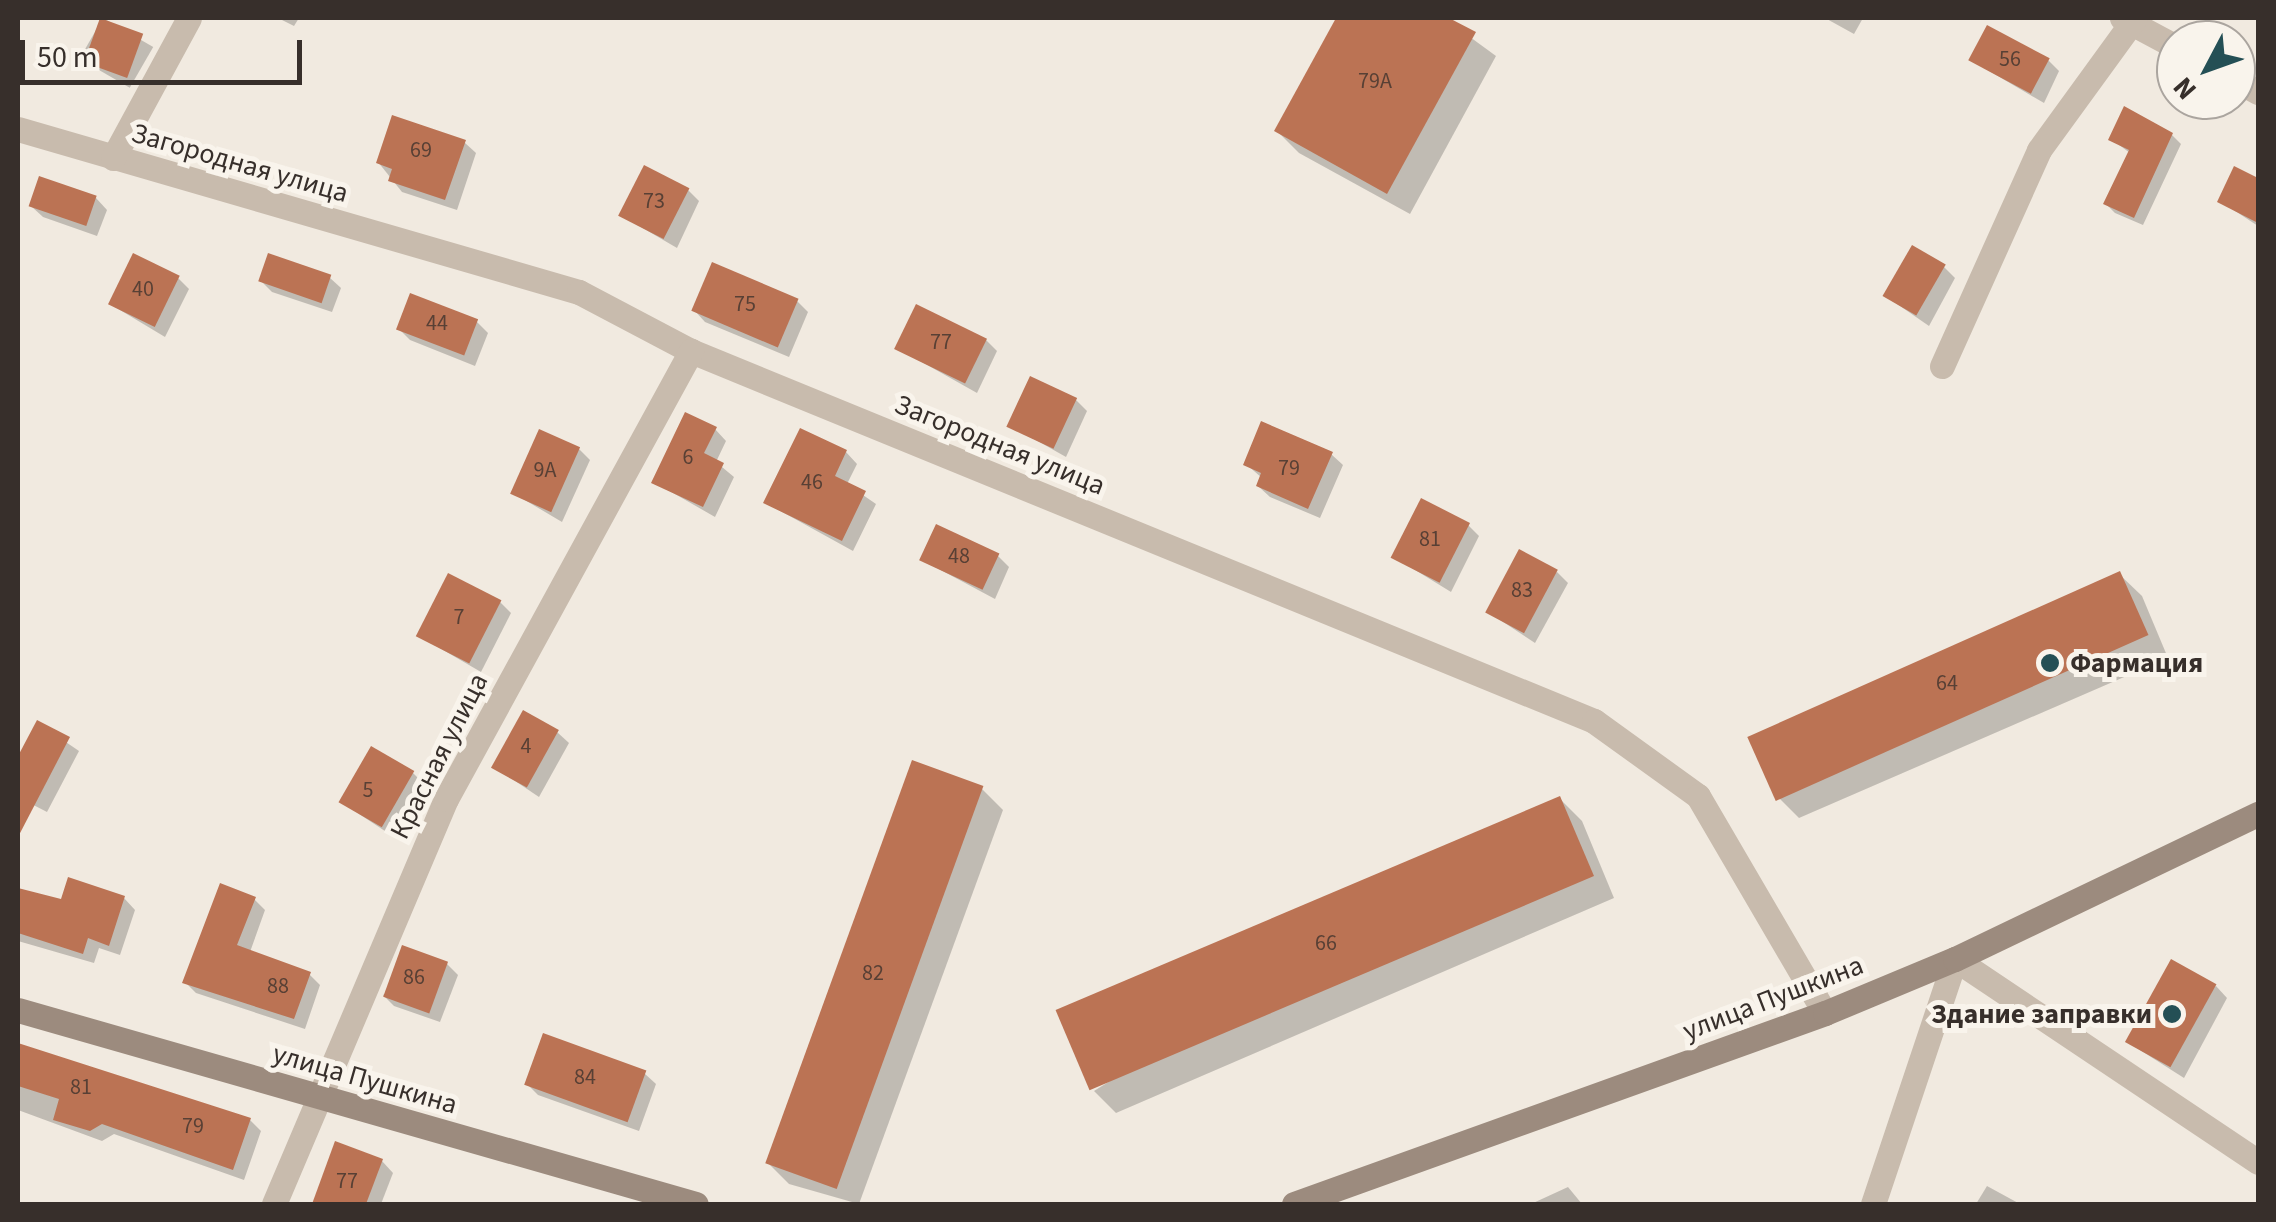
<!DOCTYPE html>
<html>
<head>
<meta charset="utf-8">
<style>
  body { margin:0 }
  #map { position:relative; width:2276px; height:1222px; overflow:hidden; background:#f1eae0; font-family:"Source Sans 3",sans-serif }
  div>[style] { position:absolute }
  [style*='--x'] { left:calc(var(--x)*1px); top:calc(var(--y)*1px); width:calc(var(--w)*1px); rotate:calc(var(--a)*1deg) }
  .shadow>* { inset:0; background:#0003; transform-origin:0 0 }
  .building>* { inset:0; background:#bb7354; transform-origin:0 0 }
  .minor>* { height:25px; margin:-12.5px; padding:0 12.5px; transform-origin:12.5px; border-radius:12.5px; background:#c8bbad }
  .secondary>* { height:25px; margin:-12.5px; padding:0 12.5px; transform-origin:12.5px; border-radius:12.5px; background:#9c8b7e }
  .dots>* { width:28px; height:28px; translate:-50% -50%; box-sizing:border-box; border:5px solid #f9f4ec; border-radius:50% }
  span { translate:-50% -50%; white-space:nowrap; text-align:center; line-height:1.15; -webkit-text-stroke:10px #f9f4ec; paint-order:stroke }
  .number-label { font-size:22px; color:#584035 }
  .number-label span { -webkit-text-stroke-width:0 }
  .street-label { font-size:28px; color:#372f2b }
  .poi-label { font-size:28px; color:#372f2b; font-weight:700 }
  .left { translate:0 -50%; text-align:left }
  .right { translate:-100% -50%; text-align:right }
  .frame { position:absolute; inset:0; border:20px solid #372f2b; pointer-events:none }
  .north { position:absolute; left:2156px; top:20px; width:100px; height:100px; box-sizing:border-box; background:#f9f4ec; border:2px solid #aba59f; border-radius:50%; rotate:229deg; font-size:28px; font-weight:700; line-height:40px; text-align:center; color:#372f2b }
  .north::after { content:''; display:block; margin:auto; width:35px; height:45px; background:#244f55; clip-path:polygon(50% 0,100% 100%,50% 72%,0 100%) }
  .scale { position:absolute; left:20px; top:40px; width:282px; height:45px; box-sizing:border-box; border:5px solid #372f2b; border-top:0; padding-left:12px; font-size:30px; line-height:35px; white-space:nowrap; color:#372f2b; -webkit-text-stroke:8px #f9f4ec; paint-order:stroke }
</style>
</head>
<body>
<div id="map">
  <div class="shadow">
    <div style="left:103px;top:18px;width:58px;height:47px;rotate:30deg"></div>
    <div style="clip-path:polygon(278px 18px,299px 18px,294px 26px)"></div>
    <div style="clip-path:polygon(1338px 18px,1444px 18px,1496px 56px,1410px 214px,1299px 153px,1277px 131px)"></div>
    <div style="clip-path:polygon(1825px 18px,1863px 18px,1854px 34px)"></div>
    <div style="clip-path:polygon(2048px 60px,2059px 71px,2044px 103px,1974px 62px)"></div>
    <div style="clip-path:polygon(2172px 135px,2181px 144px,2143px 225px,2115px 213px,2106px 204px,2130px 153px,2111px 139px)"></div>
    <div style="clip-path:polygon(464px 142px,476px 153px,457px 210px,402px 192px,378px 162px)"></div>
    <div style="clip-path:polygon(2235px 169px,2258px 181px,2258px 226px,2220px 201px)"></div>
    <div style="clip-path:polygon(688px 190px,699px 201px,677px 248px,622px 216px)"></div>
    <div style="clip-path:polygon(96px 198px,107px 210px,97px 236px,43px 217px,31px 206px)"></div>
    <div style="clip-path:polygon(1944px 267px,1955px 278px,1929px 326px,1887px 297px)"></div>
    <div style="clip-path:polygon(329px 277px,341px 288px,332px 312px,272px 292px,261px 281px)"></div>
    <div style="clip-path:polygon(178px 278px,189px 289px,165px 337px,110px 304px)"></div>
    <div style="clip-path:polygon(797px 301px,808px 312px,789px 357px,705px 322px,694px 310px)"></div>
    <div style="clip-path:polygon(477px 322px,488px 333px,475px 366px,410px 340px,399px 329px)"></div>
    <div style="clip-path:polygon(986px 340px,997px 351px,977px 393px,897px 348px)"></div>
    <div style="clip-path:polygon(1076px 400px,1087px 411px,1066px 457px,1011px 426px)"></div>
    <div style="clip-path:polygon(715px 429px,726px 441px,716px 462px,734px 477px,715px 517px,654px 482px)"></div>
    <div style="clip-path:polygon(579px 449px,590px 460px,562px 522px,513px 493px)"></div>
    <div style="clip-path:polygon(846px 452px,857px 464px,847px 484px,876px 504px,853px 551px,766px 503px)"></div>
    <div style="clip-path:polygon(1331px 454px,1343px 465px,1320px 518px,1270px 497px,1258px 486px,1262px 478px,1246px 464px)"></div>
    <div style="clip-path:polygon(1468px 525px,1479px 536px,1451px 592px,1394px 557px)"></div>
    <div style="clip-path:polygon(998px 556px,1009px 567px,995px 599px,922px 560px)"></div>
    <div style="clip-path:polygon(1557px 572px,1568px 583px,1535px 643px,1488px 612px)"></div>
    <div style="clip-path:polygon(2119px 574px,2142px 596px,2168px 658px,1799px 818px,1777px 796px)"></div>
    <div style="clip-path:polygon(500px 602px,511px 613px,481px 672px,419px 636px)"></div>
    <div style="clip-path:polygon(38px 723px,79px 751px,47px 812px,18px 797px,18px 761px)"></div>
    <div style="clip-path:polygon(557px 732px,569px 743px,539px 797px,494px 767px)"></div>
    <div style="clip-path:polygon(413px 773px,424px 784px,394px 837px,344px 804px)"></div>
    <div style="clip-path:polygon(981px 788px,1003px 810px,859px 1204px,789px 1184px,767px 1162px)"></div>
    <div style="clip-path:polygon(1560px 799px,1582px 821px,1614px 898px,1116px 1113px,1094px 1091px)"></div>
    <div style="clip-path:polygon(18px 891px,63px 902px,124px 898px,135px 910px,120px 955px,99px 948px,94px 963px,18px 941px)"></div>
    <div style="clip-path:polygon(254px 899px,265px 910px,250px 952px,309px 974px,320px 985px,305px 1029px,196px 993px,185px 982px)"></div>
    <div style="clip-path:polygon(447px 964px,458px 975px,440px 1022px,394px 1006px,383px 995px)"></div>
    <div style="clip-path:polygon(2216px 986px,2227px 998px,2184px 1078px,2129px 1043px)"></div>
    <div style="clip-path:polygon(18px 1046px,250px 1120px,261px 1131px,244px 1180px,114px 1134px,102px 1141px,18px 1110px)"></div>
    <div style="clip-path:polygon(644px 1073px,656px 1084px,639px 1131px,538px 1095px,527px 1084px)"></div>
    <div style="clip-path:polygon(337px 1145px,382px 1161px,393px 1173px,381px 1204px,314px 1204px)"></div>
    <div style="clip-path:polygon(1987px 1186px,2020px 1204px,1976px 1204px)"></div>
    <div style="clip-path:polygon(1568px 1187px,1582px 1204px,1531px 1204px)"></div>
  </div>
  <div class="building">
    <div style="left:100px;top:18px;width:46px;height:47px;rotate:20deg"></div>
    <div style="clip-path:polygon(1336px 18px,1449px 18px,1476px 32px,1387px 194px,1274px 131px)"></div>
    <div style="left:1987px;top:25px;width:71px;height:40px;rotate:28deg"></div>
    <div style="clip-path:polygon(2124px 106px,2173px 133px,2134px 218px,2103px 204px,2129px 150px,2108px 140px)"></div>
    <div style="clip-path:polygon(392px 115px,466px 140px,445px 200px,388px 181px,392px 169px,376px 163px)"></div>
    <div style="left:644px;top:165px;width:51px;height:57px;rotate:27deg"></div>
    <div style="clip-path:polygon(2234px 166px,2258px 178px,2258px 223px,2217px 202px)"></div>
    <div style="left:39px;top:176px;width:61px;height:32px;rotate:19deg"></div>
    <div style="left:1912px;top:245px;width:39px;height:59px;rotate:30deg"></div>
    <div style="left:133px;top:253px;width:52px;height:57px;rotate:26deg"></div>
    <div style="left:268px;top:253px;width:67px;height:30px;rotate:19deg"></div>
    <div style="left:712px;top:262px;width:94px;height:53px;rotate:23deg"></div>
    <div style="left:410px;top:293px;width:73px;height:39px;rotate:21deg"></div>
    <div style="left:916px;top:304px;width:79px;height:50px;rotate:26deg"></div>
    <div style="left:1030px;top:376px;width:52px;height:56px;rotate:25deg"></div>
    <div style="clip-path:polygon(685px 412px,717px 427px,704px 453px,724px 463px,703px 507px,651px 483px)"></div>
    <div style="clip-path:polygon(1261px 421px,1333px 452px,1308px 509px,1256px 486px,1261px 473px,1243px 465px)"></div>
    <div style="clip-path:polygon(800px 428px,847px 450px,835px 476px,866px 491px,842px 541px,763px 503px)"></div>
    <div style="left:539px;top:429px;width:45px;height:71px;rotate:24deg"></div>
    <div style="left:1421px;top:498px;width:55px;height:67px;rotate:27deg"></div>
    <div style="left:936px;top:524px;width:70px;height:40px;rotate:25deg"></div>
    <div style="left:1519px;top:549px;width:44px;height:72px;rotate:28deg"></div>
    <div style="left:2120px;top:571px;width:70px;height:408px;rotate:66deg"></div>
    <div style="left:448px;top:573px;width:60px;height:71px;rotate:27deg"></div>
    <div style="left:523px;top:710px;width:41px;height:66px;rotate:29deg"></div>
    <div style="clip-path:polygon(37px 720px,70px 737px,18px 837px,18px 756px)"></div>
    <div style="left:371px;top:746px;width:50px;height:65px;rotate:30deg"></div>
    <div style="left:912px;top:760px;width:76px;height:429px;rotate:20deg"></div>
    <div style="left:1560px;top:796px;width:87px;height:548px;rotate:67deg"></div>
    <div style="clip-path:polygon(68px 877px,125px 896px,109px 946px,88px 938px,83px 954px,18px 933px,18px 888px,61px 899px)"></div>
    <div style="clip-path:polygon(220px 883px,256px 897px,237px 945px,311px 972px,294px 1019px,182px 983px)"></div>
    <div style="left:402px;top:945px;width:49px;height:55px;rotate:20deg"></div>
    <div style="left:2171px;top:959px;width:52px;height:95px;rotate:29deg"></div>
    <div style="left:543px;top:1033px;width:110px;height:55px;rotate:20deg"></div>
    <div style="clip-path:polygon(18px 1043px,251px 1118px,233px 1170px,102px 1124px,90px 1131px,53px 1120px,59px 1099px,18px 1086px)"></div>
    <div style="clip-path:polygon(335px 1141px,383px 1159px,366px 1204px,312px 1204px)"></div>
  </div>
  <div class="minor">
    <div style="--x:2122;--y:18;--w:61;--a:28.2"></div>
    <div style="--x:2236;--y:80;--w:25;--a:29"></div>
    <div style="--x:18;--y:129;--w:584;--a:16.2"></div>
    <div style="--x:579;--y:292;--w:127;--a:27.8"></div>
    <div style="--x:691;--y:351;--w:976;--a:22.28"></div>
    <div style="--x:1594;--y:721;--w:128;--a:35.8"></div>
    <div style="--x:1698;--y:796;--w:251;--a:59.7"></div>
    <div style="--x:113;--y:158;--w:159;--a:-61.5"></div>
    <div style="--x:1942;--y:366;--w:237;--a:-65.8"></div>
    <div style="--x:2039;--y:150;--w:163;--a:-54"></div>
    <div style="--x:274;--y:1204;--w:440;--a:-67"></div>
    <div style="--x:446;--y:799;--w:511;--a:-61.33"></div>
    <div style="--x:1873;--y:1204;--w:258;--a:-71.5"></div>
    <div style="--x:1955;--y:959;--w:365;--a:33.8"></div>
  </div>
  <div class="secondary">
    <div style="--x:18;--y:1010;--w:705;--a:15.97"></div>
    <div style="--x:1294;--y:1204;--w:564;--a:-19.78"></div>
    <div style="--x:1825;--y:1013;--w:141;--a:-22.6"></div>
    <div style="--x:1955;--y:959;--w:336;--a:-25.6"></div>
  </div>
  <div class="dots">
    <div style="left:2050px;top:663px;background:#244f55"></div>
    <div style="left:2172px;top:1014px;background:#244f55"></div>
  </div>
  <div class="number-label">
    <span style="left:2010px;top:60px">56</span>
    <span style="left:1375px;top:82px">79А</span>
    <span style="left:421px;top:151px">69</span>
    <span style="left:654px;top:202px">73</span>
    <span style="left:143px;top:290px">40</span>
    <span style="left:745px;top:305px">75</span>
    <span style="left:437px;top:324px">44</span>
    <span style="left:941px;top:343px">77</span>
    <span style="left:688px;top:458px">6</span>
    <span style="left:1289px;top:469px">79</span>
    <span style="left:545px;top:471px">9А</span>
    <span style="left:812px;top:483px">46</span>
    <span style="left:1430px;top:540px">81</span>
    <span style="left:959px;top:557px">48</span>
    <span style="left:1522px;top:591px">83</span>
    <span style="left:459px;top:618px">7</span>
    <span style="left:1947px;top:684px">64</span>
    <span style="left:526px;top:747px">4</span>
    <span style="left:368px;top:791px">5</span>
    <span style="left:1326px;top:944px">66</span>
    <span style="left:873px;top:974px">82</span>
    <span style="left:414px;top:978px">86</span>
    <span style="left:278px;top:987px">88</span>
    <span style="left:585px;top:1078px">84</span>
    <span style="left:81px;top:1088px">81</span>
    <span style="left:193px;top:1127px">79</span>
    <span style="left:347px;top:1182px">77</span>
  </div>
  <div class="street-label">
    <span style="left:240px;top:163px;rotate:16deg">Загородная улица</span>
    <span style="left:1000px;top:445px;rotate:22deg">Загородная улица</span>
    <span style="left:439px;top:756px;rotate:-63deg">Красная улица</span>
    <span style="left:1773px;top:998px;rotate:-21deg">улица Пушкина</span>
    <span style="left:365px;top:1079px;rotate:16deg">улица Пушкина</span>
  </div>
  <div class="poi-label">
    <span class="left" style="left:2070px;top:663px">Фармация</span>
    <span class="right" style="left:2152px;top:1014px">Здание заправки</span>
  </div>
  <div class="frame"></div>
  <div class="north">N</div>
  <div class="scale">50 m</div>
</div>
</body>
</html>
